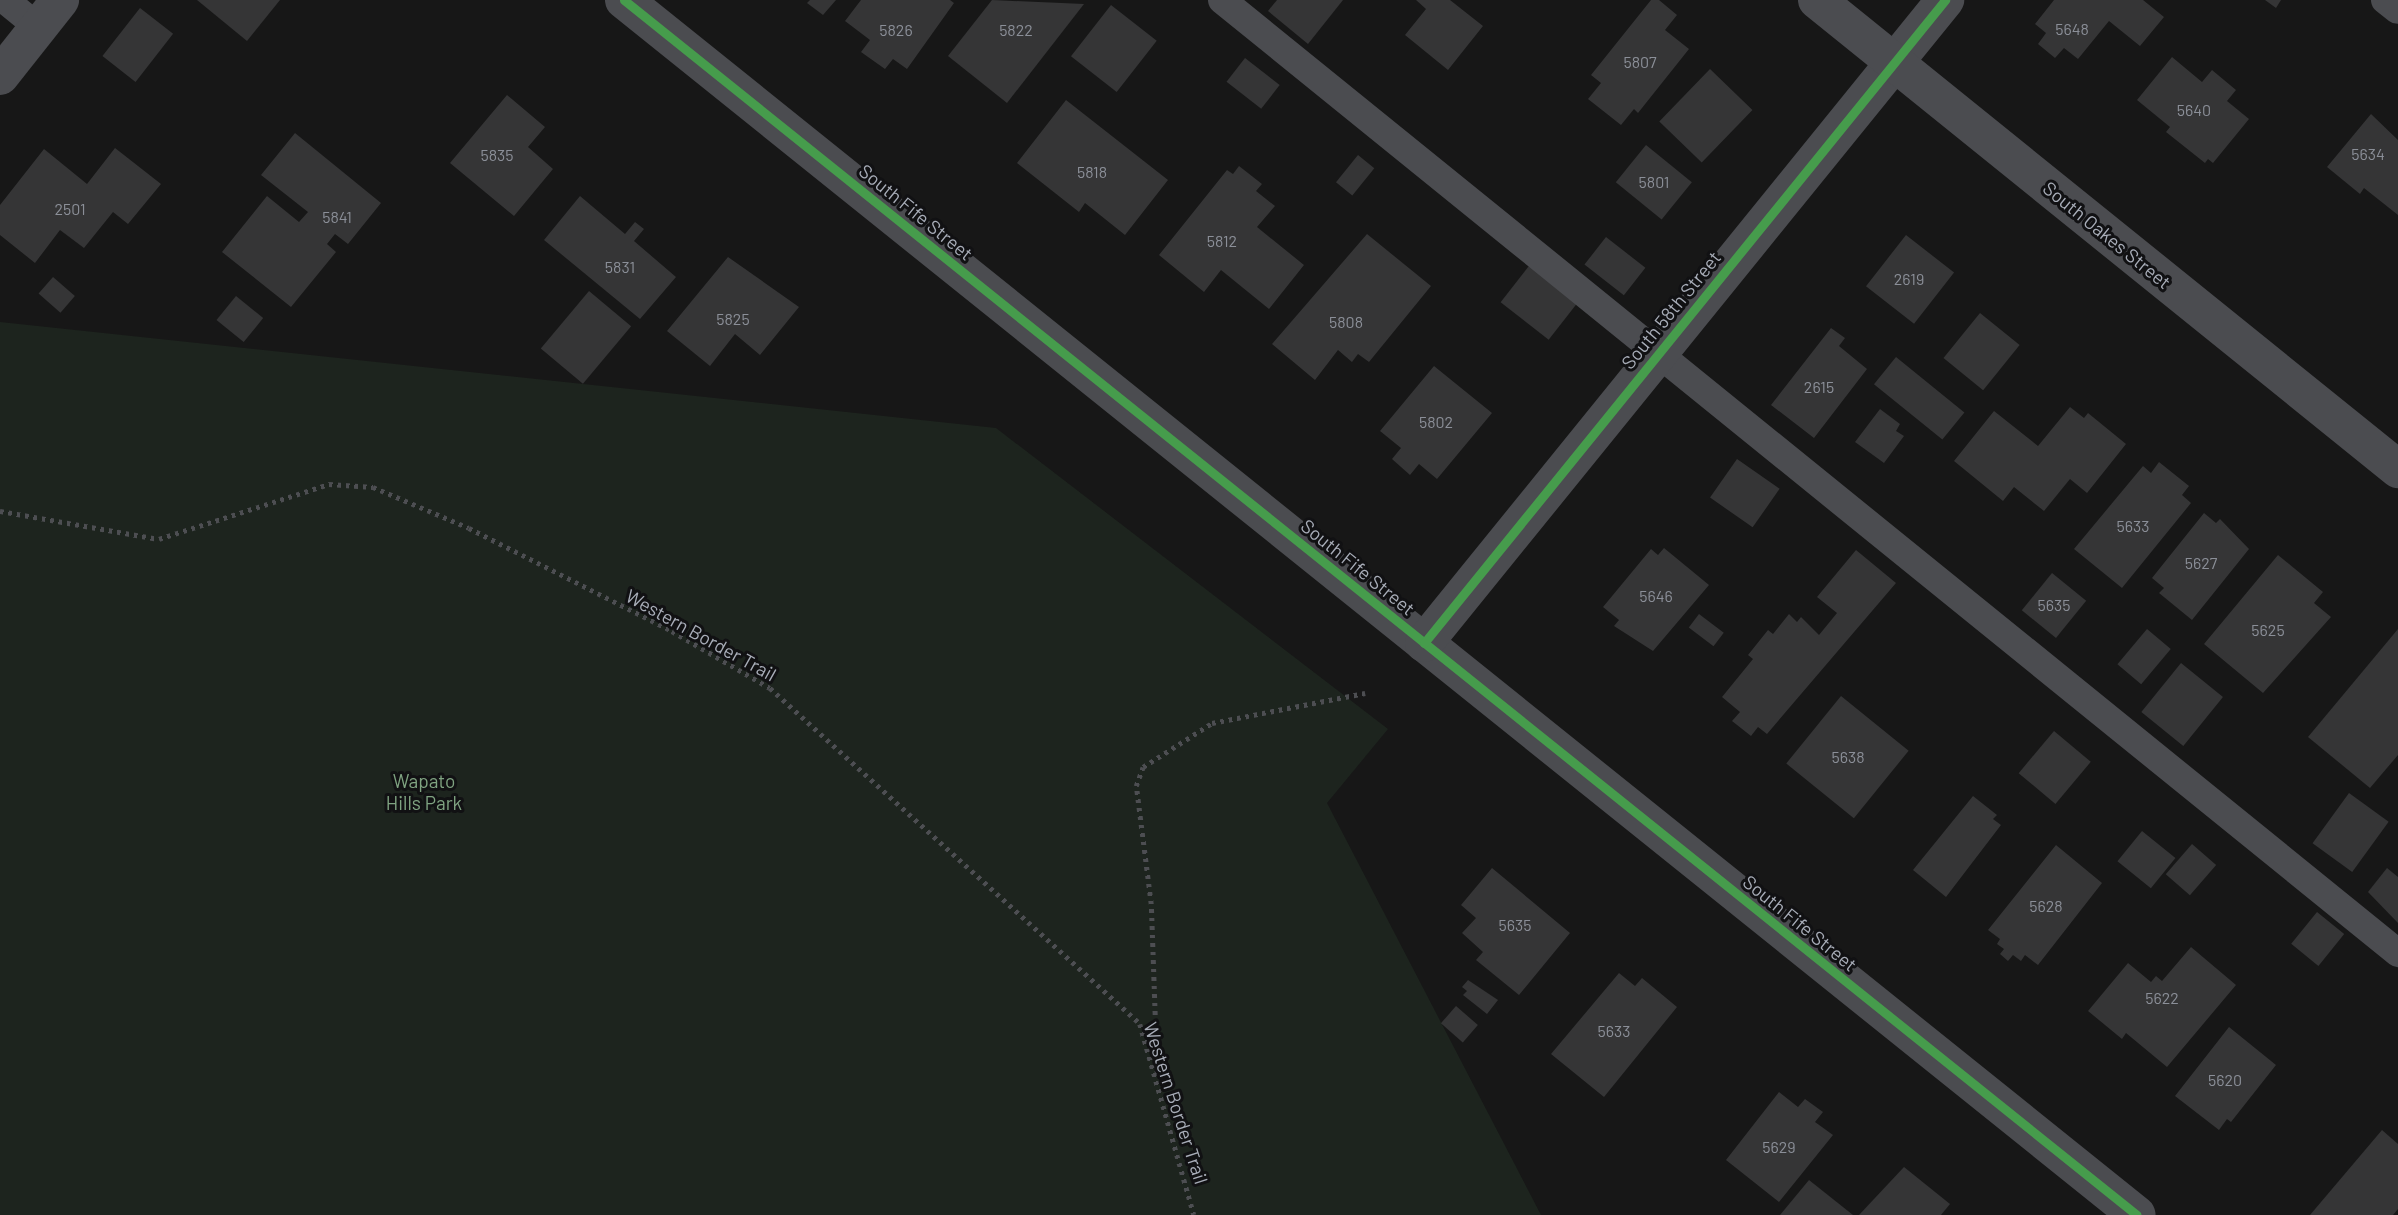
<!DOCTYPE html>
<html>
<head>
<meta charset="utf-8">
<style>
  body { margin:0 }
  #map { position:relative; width:2398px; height:1215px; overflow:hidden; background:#171717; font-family:Barlow,sans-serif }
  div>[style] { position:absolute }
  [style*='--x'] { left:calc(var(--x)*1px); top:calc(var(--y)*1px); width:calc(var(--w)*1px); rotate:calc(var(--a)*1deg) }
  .green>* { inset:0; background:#1d241e }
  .building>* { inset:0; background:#353536; transform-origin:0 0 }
  .path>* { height:4.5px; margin-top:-2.25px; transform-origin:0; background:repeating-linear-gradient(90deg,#4d4e52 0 3.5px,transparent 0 8.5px) }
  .service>* { height:28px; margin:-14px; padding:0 14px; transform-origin:14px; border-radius:14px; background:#4b4c50 }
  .minor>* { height:38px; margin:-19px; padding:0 19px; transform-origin:19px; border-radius:19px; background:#4b4c50 }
  .tertiary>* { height:38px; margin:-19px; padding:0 19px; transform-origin:19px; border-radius:19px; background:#4b4c50 }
  .cycleway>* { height:9px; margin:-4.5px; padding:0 4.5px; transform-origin:4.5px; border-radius:4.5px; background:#469c4c }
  span { translate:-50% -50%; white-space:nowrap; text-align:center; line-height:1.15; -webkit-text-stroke:6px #111113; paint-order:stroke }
  .number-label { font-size:16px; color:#8b8f98 }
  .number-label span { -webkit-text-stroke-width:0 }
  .street-label { font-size:19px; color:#a8adb8 }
  .park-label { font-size:19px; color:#7fa381 }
</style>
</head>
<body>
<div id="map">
  <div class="green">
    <div style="clip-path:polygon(0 322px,996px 428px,1388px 729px,1327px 803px,1541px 1215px,0 1215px)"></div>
  </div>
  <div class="building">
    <div style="clip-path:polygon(197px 0,280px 0,247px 41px)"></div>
    <div style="clip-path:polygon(810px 0,836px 0,823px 15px,807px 3px)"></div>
    <div style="clip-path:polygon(861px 0,950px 0,954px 3px,907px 69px,893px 59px,885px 69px,861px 52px,870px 40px,845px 21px)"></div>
    <div style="clip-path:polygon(992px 0,1084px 4px,1007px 103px,948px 56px)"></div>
    <div style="clip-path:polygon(1277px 0,1343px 0,1308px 44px,1268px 11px)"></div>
    <div style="clip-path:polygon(1416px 0,1450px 0,1483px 26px,1448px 70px,1405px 35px,1426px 9px)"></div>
    <div style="clip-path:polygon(1651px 0,1659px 0,1677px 15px,1665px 30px,1689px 49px,1638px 113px,1634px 109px,1621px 125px,1588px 99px,1601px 83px,1591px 75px)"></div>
    <div style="clip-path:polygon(2054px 0,2143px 0,2164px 17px,2140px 46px,2109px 21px,2078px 59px,2064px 48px,2055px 58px,2038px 44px,2046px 33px,2035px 24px)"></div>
    <div style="clip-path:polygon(2265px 0,2281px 0,2276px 8px)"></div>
    <div style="left:1111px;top:5px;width:58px;height:65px;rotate:38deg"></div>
    <div style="left:140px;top:8px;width:42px;height:61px;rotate:38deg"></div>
    <div style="clip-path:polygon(2172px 57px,2202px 82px,2212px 70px,2236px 90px,2227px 101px,2249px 119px,2213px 163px,2208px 159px,2205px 163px,2166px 132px,2170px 127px,2137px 100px)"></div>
    <div style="left:1245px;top:58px;width:44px;height:30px;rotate:38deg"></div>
    <div style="left:1710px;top:69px;width:59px;height:73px;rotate:44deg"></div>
    <div style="clip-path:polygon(507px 95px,545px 127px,528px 147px,553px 169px,514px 216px,450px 163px)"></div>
    <div style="clip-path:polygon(1066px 100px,1168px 180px,1125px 235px,1085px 203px,1079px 212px,1017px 163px)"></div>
    <div style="clip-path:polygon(2371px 114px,2398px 140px,2398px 215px,2364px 188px,2360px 194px,2327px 167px)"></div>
    <div style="clip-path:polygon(295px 133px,381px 203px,348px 244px,335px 234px,327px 244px,336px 252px,291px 307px,222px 252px,267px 196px,299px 222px,308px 212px,261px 175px)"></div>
    <div style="left:1646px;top:145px;width:59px;height:48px;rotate:39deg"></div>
    <div style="clip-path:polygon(115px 148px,161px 184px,128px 224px,113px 212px,84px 248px,60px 230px,35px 263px,0 235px,0 205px,44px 149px,87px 184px)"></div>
    <div style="left:1358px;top:155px;width:21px;height:35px;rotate:39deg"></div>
    <div style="clip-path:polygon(1239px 166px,1262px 184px,1256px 191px,1275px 206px,1257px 227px,1304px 265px,1269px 309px,1221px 270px,1204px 292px,1159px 255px,1227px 170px,1233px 174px)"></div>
    <div style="clip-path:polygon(580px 196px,625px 234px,635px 222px,644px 229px,634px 241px,676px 277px,640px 319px,544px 240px)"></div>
    <div style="clip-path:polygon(1367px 234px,1431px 286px,1369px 362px,1358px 354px,1352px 362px,1338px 350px,1315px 380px,1272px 344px)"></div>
    <div style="left:1906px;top:235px;width:61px;height:65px;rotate:38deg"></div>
    <div style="left:1606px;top:237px;width:50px;height:35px;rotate:38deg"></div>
    <div style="clip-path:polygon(728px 257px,799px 307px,760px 355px,735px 334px,710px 366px,667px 331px)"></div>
    <div style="left:1532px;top:262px;width:61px;height:51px;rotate:38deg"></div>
    <div style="left:53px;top:277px;width:29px;height:22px;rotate:41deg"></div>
    <div style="left:589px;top:291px;width:55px;height:75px;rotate:40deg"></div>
    <div style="left:236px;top:296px;width:35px;height:31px;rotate:39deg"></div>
    <div style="left:1980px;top:313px;width:51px;height:58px;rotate:39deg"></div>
    <div style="clip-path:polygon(1831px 328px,1845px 338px,1839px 346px,1867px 369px,1814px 438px,1771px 405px)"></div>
    <div style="left:1896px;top:357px;width:88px;height:35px;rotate:39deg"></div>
    <div style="clip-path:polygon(1434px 366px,1492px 413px,1437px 479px,1419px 464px,1410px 475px,1392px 459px,1401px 448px,1380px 431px)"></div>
    <div style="clip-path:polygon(2070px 407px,2084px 418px,2088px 413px,2126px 444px,2087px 493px,2070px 479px,2044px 511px,2014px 487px,2003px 501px,1954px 461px,1994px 411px,2038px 446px)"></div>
    <div style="clip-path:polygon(1880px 409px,1900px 424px,1896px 431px,1904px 436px,1884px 463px,1855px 442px)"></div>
    <div style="left:1737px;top:459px;width:52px;height:47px;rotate:35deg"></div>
    <div style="clip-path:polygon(2159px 462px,2189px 486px,2182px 495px,2191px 503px,2122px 588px,2074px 549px,2143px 466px,2151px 473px)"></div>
    <div style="clip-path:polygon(2204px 513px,2216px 523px,2220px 519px,2249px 549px,2192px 620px,2159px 593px,2164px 588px,2152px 578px)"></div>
    <div style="clip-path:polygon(1664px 548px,1709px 585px,1653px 651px,1614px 626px,1619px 620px,1603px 607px,1651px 549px,1658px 555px)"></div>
    <div style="clip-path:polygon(1856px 550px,1896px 583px,1767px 734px,1758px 727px,1751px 736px,1732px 721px,1740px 712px,1722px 697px,1753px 659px,1748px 655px,1768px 630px,1773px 634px,1789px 614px,1797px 622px,1801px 617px,1819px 635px,1837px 613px,1817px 597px)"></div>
    <div style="clip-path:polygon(2278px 555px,2323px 592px,2314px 603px,2331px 617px,2263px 693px,2204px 644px)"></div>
    <div style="left:2052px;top:573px;width:44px;height:48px;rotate:39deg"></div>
    <div style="left:1699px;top:614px;width:31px;height:17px;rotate:37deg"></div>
    <div style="left:2147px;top:629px;width:31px;height:46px;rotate:40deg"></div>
    <div style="clip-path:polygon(2398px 629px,2398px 755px,2370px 788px,2308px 737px)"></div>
    <div style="left:2181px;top:663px;width:54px;height:63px;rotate:39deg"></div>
    <div style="left:1841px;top:696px;width:87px;height:87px;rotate:39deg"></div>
    <div style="left:2054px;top:731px;width:48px;height:55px;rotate:40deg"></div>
    <div style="left:2349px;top:793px;width:49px;height:62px;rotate:36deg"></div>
    <div style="clip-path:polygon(1973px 796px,1997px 815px,1993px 819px,2001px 825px,1946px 897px,1913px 870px)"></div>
    <div style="left:2142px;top:831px;width:43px;height:39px;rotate:39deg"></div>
    <div style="left:2192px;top:844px;width:32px;height:40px;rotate:41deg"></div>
    <div style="clip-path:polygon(2056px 845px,2102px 883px,2038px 965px,2025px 955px,2021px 961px,2013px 955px,2008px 961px,2000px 954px,2004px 949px,1997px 944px,2000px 939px,1988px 930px)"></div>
    <div style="clip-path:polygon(1492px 868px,1570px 933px,1519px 995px,1476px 960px,1483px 952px,1462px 933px,1476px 918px,1461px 905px)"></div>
    <div style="clip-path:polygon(2387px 868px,2398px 877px,2398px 923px,2368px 892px)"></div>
    <div style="left:2317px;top:912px;width:35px;height:41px;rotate:39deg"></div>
    <div style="clip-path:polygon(2191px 947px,2236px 985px,2167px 1067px,2126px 1033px,2122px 1039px,2088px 1011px,2128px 963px,2151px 982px,2156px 976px,2162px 981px)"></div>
    <div style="clip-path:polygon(1619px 973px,1635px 986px,1642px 978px,1677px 1007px,1604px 1097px,1551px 1054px)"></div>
    <div style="clip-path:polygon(1468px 980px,1498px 1000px,1487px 1014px,1463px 995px,1467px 991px,1462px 987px)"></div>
    <div style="left:1456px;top:1006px;width:29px;height:23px;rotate:41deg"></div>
    <div style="clip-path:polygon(2229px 1027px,2276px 1065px,2231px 1122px,2227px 1119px,2219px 1130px,2175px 1096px)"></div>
    <div style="clip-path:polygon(1779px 1092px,1798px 1107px,1805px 1099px,1823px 1112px,1815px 1122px,1833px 1135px,1779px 1202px,1726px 1160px)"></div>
    <div style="clip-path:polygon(2382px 1130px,2398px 1144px,2398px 1209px,2393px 1215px,2310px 1215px)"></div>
    <div style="clip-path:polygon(1904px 1167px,1950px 1204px,1941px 1215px,1859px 1215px)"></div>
    <div style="clip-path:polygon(1809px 1180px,1853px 1215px,1780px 1215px)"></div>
  </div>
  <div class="path">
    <div style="--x:0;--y:511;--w:161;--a:10"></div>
    <div style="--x:159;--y:539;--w:179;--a:-17.9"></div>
    <div style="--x:329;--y:484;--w:44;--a:3.9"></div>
    <div style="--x:373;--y:487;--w:104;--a:23.1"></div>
    <div style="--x:469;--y:528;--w:228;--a:26.9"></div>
    <div style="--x:672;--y:631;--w:113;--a:30.2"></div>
    <div style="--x:770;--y:688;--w:500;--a:42.2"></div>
    <div style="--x:1140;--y:1024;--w:198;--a:74.2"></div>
    <div style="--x:1157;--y:1074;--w:170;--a:-92"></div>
    <div style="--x:1151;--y:904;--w:119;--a:-97.2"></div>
    <div style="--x:1136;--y:786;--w:20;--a:-70"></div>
    <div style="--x:1143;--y:767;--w:82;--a:-32.5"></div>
    <div style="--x:1212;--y:723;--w:156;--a:-11.1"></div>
  </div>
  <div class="service">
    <div style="--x:5;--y:0;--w:43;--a:39.3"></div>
    <div style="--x:1222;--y:0;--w:1514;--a:39.02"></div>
    <div style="--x:2385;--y:0;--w:16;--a:38"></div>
  </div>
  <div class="minor">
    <div style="--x:624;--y:0;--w:1940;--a:38.77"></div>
    <div style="--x:0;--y:76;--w:97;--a:-51.7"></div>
    <div style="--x:1424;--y:643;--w:828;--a:-50.98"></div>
  </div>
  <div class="tertiary">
    <div style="--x:1817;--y:0;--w:747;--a:38.91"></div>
  </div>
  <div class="cycleway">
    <div style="--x:624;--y:0;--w:1940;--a:38.77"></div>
    <div style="--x:1424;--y:643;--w:828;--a:-50.98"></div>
  </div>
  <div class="number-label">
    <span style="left:2072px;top:29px">5648</span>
    <span style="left:896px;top:30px">5826</span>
    <span style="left:1016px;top:30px">5822</span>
    <span style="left:1640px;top:62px">5807</span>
    <span style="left:2194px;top:110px">5640</span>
    <span style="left:2368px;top:154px">5634</span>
    <span style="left:497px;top:155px">5835</span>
    <span style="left:1092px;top:172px">5818</span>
    <span style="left:1654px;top:182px">5801</span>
    <span style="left:70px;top:209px">2501</span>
    <span style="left:337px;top:217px">5841</span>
    <span style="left:1222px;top:241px">5812</span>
    <span style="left:620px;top:267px">5831</span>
    <span style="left:1909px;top:279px">2619</span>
    <span style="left:733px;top:319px">5825</span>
    <span style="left:1346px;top:322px">5808</span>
    <span style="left:1819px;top:387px">2615</span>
    <span style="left:1436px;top:422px">5802</span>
    <span style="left:2133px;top:526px">5633</span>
    <span style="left:2201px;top:563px">5627</span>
    <span style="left:1656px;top:596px">5646</span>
    <span style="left:2054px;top:605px">5635</span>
    <span style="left:2268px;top:630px">5625</span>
    <span style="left:1848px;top:757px">5638</span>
    <span style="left:2046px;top:906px">5628</span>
    <span style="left:1515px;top:925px">5635</span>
    <span style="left:2162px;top:998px">5622</span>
    <span style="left:1614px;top:1031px">5633</span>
    <span style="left:2225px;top:1080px">5620</span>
    <span style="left:1779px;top:1147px">5629</span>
  </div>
  <div class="street-label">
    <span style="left:916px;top:212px;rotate:39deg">South Fife Street</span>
    <span style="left:2107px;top:235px;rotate:39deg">South Oakes Street</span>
    <span style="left:1671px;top:310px;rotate:-51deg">South 58th Street</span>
    <span style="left:1358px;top:567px;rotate:39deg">South Fife Street</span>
    <span style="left:701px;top:635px;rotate:29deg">Western Border Trail</span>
    <span style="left:1800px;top:923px;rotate:39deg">South Fife Street</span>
    <span style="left:1176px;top:1103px;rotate:72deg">Western Border Trail</span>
  </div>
  <div class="park-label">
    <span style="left:424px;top:792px">Wapato<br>Hills Park</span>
  </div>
</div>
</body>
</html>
